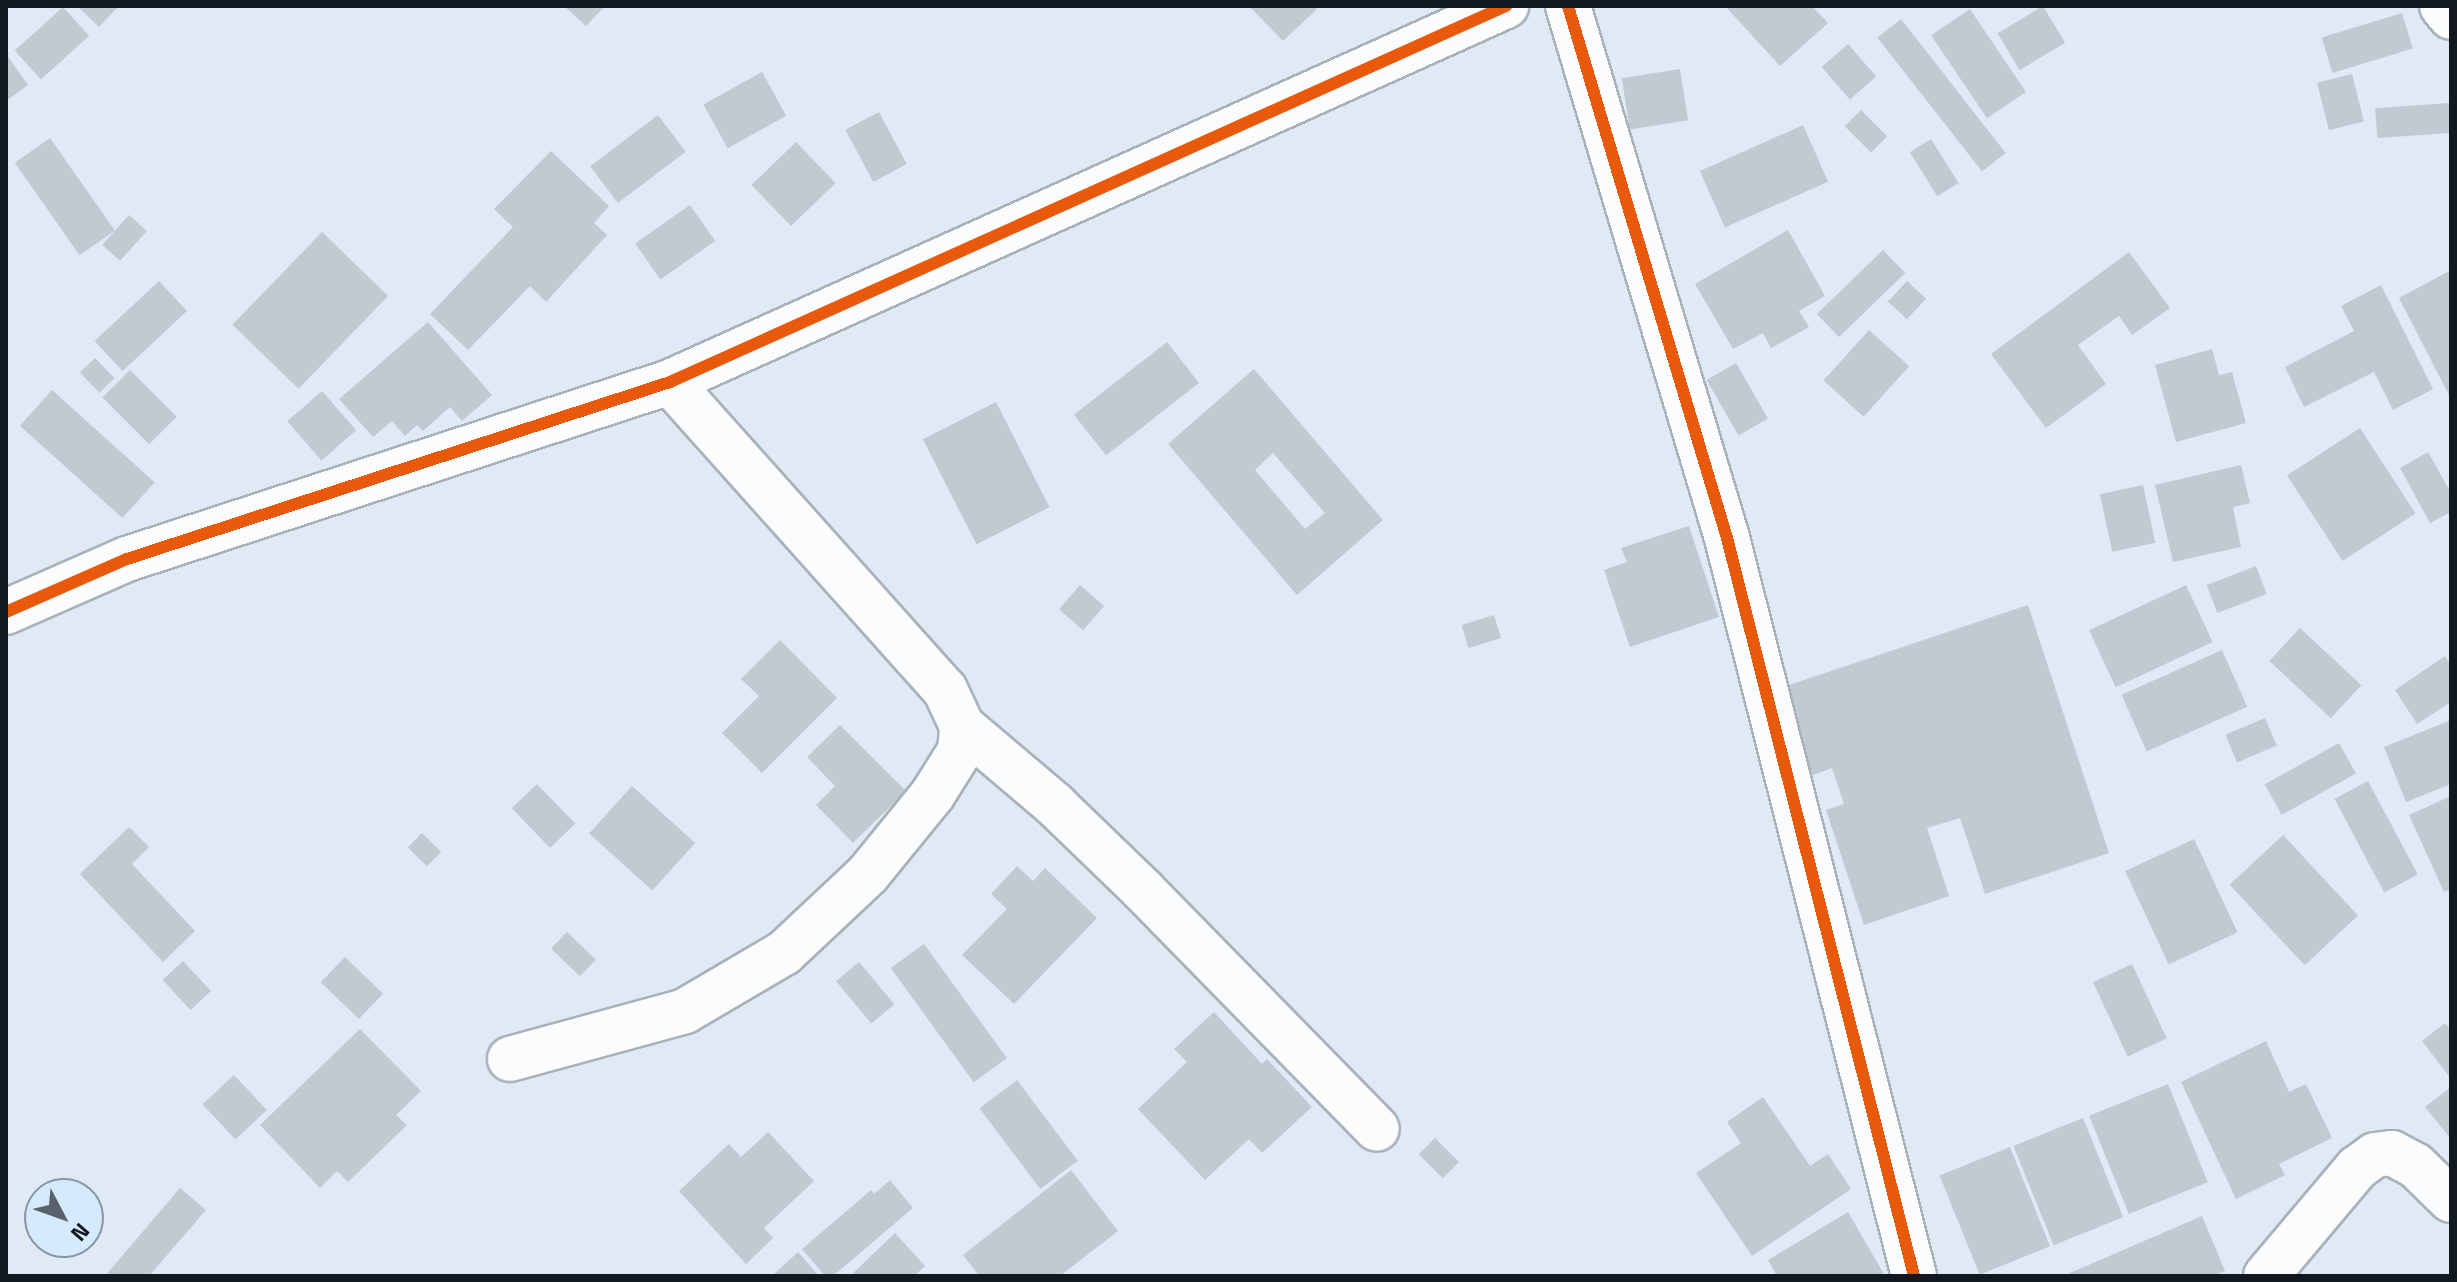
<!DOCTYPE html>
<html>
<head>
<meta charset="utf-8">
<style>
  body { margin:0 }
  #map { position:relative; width:2457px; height:1282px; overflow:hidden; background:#dfeaf4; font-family:"Titillium Web",sans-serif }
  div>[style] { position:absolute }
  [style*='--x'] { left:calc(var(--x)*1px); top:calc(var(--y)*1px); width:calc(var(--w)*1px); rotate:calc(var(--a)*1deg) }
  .building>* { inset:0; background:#c1cad2; transform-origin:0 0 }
  .roads { filter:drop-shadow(2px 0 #a9b1b9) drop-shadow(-2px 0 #a9b1b9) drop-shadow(0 2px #a9b1b9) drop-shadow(0 -2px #a9b1b9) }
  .minor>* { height:44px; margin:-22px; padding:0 22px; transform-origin:22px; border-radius:22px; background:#fafcfd }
  .cycleway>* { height:12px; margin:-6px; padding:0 6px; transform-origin:6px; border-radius:6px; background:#e8590c }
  span { translate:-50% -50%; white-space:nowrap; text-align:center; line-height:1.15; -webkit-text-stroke:7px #d6eafd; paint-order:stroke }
  .frame { position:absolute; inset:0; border:8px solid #11181f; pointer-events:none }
  .north { position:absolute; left:24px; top:1178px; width:80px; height:80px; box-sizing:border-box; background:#d6eafd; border:2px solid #8796a4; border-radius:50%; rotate:131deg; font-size:22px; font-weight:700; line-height:32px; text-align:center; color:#11181f }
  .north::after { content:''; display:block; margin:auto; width:28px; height:36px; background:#59626a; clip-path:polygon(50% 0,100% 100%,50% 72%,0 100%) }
</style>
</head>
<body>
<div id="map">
  <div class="building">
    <div style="clip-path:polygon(77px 6px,115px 6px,117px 8px,99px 27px)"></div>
    <div style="clip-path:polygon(564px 6px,605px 6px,586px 26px)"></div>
    <div style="clip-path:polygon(1249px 6px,1314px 6px,1317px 9px,1283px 41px)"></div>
    <div style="clip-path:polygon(1725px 6px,1812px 6px,1828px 23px,1780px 66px)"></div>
    <div style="left:2043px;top:6px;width:43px;height:53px;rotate:59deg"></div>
    <div style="left:63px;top:7px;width:39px;height:65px;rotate:48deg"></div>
    <div style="left:1970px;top:9px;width:100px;height:47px;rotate:56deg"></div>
    <div style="left:2402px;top:13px;width:37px;height:84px;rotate:73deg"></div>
    <div style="left:1901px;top:19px;width:170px;height:30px;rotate:52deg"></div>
    <div style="left:1848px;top:44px;width:43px;height:35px;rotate:49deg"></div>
    <div style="clip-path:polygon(6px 54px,28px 85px,6px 101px)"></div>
    <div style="left:1680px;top:69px;width:52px;height:59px;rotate:81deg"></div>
    <div style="left:762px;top:72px;width:50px;height:67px;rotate:61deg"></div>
    <div style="left:2352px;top:74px;width:49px;height:36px;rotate:76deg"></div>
    <div style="left:2449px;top:103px;width:30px;height:74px;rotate:86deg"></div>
    <div style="left:1861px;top:110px;width:37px;height:23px;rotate:45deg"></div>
    <div style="left:879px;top:112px;width:59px;height:38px;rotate:62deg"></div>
    <div style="left:658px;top:115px;width:46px;height:85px;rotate:53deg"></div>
    <div style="left:1803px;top:125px;width:62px;height:113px;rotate:66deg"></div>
    <div style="left:50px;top:138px;width:113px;height:43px;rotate:55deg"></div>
    <div style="left:1931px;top:139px;width:52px;height:25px;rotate:58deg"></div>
    <div style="left:796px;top:142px;width:57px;height:62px;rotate:46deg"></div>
    <div style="clip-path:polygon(551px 151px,609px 206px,594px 223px,607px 235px,546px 302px,530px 286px,468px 350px,430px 314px,513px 227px,494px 209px)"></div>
    <div style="left:690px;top:205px;width:44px;height:67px;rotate:55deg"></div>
    <div style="left:129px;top:215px;width:24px;height:40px;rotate:42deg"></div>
    <div style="clip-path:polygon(1788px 230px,1825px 296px,1799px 311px,1809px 327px,1771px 348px,1763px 333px,1733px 349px,1695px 284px)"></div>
    <div style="left:322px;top:232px;width:92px;height:129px;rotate:44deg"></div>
    <div style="left:1883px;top:250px;width:32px;height:92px;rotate:46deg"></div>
    <div style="clip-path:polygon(2129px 252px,2170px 308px,2132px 335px,2119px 316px,2078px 345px,2106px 384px,2046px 428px,1991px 354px)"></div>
    <div style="clip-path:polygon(2451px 270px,2451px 399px,2399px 298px)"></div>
    <div style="left:159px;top:281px;width:41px;height:88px;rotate:47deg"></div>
    <div style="left:1907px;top:281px;width:26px;height:28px;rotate:43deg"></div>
    <div style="clip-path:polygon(2381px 285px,2433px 389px,2393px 410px,2374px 372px,2304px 407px,2285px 367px,2354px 331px,2341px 306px)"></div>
    <div style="clip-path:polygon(428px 322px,492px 395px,462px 421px,450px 407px,423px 431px,417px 425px,405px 436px,392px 421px,373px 437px,339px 399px)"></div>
    <div style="left:1869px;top:330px;width:54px;height:68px;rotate:42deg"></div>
    <div style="left:1167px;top:342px;width:52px;height:118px;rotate:52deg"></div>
    <div style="clip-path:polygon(2212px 349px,2219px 375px,2232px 372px,2246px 423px,2176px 442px,2155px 365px)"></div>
    <div style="left:95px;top:358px;width:28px;height:21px;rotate:46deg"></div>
    <div style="left:1736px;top:363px;width:64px;height:34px;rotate:60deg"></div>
    <div style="clip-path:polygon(evenodd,1254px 369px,1383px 520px,1297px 595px,1168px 444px,1254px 369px,1273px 453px,1325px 513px,1305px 529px,1255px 470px,1273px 453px)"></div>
    <div style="left:130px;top:370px;width:66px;height:39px;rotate:45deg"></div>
    <div style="left:52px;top:390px;width:138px;height:48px;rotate:42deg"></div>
    <div style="left:322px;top:391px;width:52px;height:46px;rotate:49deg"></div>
    <div style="left:996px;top:402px;width:118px;height:82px;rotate:63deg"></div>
    <div style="left:2360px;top:428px;width:102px;height:87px;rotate:57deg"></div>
    <div style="clip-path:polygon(2428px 452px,2451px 493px,2451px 512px,2430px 523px,2400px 468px)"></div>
    <div style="clip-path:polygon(2241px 465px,2250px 503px,2233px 507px,2241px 547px,2173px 562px,2155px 485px)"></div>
    <div style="left:2143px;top:485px;width:59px;height:44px;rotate:78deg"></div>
    <div style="clip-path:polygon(1689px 526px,1719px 617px,1630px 647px,1604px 570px,1627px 562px,1621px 548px)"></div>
    <div style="left:2256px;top:566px;width:30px;height:53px;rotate:69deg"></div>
    <div style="left:1080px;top:585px;width:32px;height:32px;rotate:41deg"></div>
    <div style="left:2186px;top:585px;width:63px;height:107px;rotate:65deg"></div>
    <div style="clip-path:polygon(2028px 605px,2109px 853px,1985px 894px,1960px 818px,1927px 828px,1949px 896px,1864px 925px,1826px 810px,1844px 804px,1832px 768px,1808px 777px,1780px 688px)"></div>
    <div style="left:1494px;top:615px;width:24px;height:34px;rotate:73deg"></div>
    <div style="left:2300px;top:628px;width:84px;height:45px;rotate:43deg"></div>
    <div style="clip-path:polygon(780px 640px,837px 698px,762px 773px,722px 733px,759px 696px,741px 679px)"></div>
    <div style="left:2222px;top:650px;width:62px;height:110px;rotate:66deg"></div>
    <div style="clip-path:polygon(2445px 656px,2451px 665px,2451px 702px,2417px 724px,2395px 690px)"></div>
    <div style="left:2265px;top:718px;width:30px;height:43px;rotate:67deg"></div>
    <div style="clip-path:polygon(2451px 720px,2451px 784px,2406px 802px,2384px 747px)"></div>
    <div style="clip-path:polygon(840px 725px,906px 791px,853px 843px,816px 805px,835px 786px,807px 757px)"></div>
    <div style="left:2339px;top:743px;width:35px;height:85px;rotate:61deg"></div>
    <div style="left:2368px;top:781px;width:106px;height:38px;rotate:62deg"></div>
    <div style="left:537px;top:784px;width:55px;height:35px;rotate:46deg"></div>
    <div style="left:632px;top:786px;width:85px;height:64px;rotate:42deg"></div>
    <div style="clip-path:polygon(2451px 796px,2451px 889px,2444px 892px,2409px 815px)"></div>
    <div style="clip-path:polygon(129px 827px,149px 847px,132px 864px,195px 931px,163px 962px,80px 874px)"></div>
    <div style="left:422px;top:833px;width:27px;height:20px;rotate:45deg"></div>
    <div style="left:2283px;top:835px;width:110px;height:73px;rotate:47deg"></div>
    <div style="left:2194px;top:839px;width:103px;height:76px;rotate:65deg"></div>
    <div style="clip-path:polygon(1017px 866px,1033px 881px,1045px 868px,1097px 918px,1014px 1004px,962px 955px,1007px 909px,991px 894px)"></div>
    <div style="left:567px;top:932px;width:40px;height:23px;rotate:44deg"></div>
    <div style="left:924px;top:944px;width:141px;height:41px;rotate:54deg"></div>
    <div style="left:345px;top:957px;width:53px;height:35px;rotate:44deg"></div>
    <div style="left:183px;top:961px;width:41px;height:28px;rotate:47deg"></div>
    <div style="left:859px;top:962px;width:55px;height:30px;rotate:50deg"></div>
    <div style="left:2132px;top:964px;width:82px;height:43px;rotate:65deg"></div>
    <div style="clip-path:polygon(1214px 1012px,1262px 1064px,1267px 1059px,1312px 1107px,1262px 1153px,1249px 1139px,1205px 1180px,1138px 1109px,1187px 1062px,1174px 1049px)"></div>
    <div style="clip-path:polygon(2445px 1023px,2451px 1031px,2451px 1079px,2422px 1041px)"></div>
    <div style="clip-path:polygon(360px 1029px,421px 1091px,396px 1115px,407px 1125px,348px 1182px,337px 1171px,320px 1188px,260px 1125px)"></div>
    <div style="clip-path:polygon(2266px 1041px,2289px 1092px,2306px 1084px,2332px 1138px,2279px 1164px,2285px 1175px,2236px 1199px,2181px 1082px)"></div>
    <div style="left:234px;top:1075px;width:48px;height:43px;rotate:47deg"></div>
    <div style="left:1017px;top:1080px;width:101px;height:47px;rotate:53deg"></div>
    <div style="left:2168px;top:1084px;width:106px;height:85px;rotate:68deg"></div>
    <div style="clip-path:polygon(2451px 1087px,2451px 1139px,2425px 1107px)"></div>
    <div style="clip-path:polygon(1763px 1097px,1810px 1166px,1828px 1154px,1851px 1189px,1752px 1256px,1696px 1173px,1741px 1143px,1727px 1122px)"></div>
    <div style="left:2083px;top:1118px;width:107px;height:75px;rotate:68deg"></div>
    <div style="clip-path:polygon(768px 1132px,814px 1181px,764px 1228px,773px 1238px,746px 1264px,679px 1191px,729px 1144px,741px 1157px)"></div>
    <div style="left:1435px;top:1138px;width:34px;height:23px;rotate:45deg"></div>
    <div style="left:2010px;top:1147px;width:107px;height:76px;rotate:68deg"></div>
    <div style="clip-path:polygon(1071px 1170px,1118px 1231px,1060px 1276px,979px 1276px,963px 1255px)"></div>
    <div style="clip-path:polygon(890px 1180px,913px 1208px,833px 1276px,825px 1276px,802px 1249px,871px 1190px,874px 1194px)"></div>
    <div style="clip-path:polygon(180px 1188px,206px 1210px,149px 1276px,105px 1276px)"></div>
    <div style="clip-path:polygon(1848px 1212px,1885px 1276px,1777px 1276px,1768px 1260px)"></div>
    <div style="clip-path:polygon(2202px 1216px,2225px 1271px,2214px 1276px,2063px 1276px)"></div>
    <div style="clip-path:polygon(895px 1233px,925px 1266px,914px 1276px,850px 1276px)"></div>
    <div style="clip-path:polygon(798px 1252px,819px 1276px,772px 1276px)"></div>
  </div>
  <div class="roads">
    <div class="minor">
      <div style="--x:1568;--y:6;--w:555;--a:73.36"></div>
      <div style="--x:1727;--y:538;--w:761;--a:75.78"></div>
      <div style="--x:2442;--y:6;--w:14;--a:51"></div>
      <div style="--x:6;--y:612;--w:132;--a:-23.7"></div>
      <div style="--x:127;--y:559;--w:571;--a:-18.05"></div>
      <div style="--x:670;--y:382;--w:917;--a:-24.22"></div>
      <div style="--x:962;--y:726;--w:122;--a:40.3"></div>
      <div style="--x:1055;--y:805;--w:122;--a:44"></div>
      <div style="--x:1143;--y:890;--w:334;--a:45.6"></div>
      <div style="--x:510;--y:1059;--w:181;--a:-15.3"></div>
      <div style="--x:685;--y:1011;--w:115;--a:-30.4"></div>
      <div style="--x:784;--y:953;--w:115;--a:-43.2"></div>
      <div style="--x:868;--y:874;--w:103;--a:-50.9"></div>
      <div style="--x:933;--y:794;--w:51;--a:-57.9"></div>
      <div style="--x:960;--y:751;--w:25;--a:-85"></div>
      <div style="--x:962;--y:726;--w:40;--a:-115"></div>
      <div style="--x:945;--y:690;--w:413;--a:-131.8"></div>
      <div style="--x:2266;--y:1276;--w:141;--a:-49.9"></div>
      <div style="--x:2357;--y:1168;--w:22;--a:-36"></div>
      <div style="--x:2375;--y:1155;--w:17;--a:-7"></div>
      <div style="--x:2392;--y:1153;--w:26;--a:28"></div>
      <div style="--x:2415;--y:1165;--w:50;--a:44.2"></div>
    </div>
  </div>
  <div class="cycleway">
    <div style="--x:1568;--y:6;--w:555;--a:73.36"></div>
    <div style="--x:1727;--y:538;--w:761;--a:75.78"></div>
    <div style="--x:6;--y:612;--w:132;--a:-23.7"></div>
    <div style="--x:127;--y:559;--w:571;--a:-18.05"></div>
    <div style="--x:670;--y:382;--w:917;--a:-24.22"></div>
  </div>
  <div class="frame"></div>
  <div class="north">N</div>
</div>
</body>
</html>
